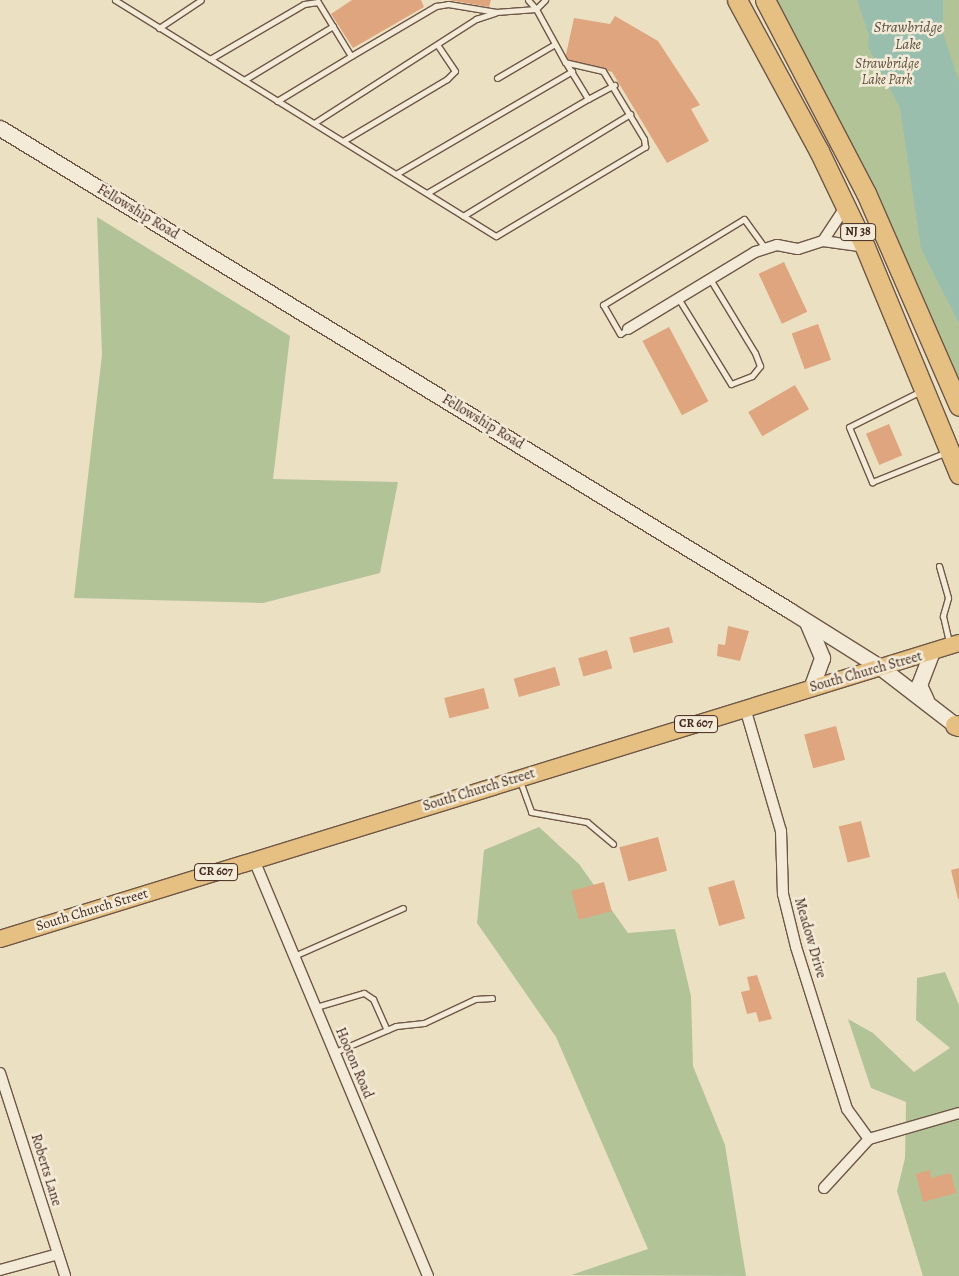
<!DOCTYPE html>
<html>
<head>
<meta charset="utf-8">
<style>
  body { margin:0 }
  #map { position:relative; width:959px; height:1276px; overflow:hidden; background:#ece0c3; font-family:Alegreya,serif }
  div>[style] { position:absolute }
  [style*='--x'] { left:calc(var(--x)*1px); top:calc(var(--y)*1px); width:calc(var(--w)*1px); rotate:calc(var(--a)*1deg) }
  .green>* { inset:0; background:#b3c398 }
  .water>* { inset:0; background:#9abead }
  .building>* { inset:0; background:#dea57f; transform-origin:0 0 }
  .roads { filter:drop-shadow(1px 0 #6e5747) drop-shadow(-1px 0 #6e5747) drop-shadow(0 1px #6e5747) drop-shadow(0 -1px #6e5747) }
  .lane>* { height:5px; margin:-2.5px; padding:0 2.5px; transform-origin:2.5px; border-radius:2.5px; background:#f3ebd8 }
  .street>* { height:10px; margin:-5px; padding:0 5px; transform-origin:5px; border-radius:5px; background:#f3ebd8 }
  .secondary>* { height:15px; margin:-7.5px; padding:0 7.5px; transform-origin:7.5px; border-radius:7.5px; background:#f3ebd8 }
  .primary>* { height:16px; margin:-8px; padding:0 8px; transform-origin:8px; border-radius:8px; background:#e6c082 }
  .highway>* { height:19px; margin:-9.5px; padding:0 9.5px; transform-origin:9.5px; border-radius:9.5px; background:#e6c082 }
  span { translate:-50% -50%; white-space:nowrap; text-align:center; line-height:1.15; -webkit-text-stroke:5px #f3ebd8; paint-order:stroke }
  .shield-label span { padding:1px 4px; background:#f3ebd8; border:1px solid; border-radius:4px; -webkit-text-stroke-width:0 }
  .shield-label { font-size:12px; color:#44291e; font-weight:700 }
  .park-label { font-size:14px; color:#60503c; font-style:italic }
  .street-label { font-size:14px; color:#44291e }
  .water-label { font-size:15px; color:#5a4e42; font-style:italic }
</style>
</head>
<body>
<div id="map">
  <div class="green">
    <div style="clip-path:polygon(765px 0,959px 0,959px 406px)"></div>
    <div style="clip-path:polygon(97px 217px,290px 336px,273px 479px,398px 482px,380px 573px,263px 603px,74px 598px,102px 355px)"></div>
    <div style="clip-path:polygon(539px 827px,579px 864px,628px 933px,675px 929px,691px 996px,693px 1066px,725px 1145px,746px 1276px,571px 1275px,648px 1249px,556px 1037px,477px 923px,484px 850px)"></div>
    <div style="clip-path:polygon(945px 972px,959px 1005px,959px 1276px,923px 1276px,897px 1191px,905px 1158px,906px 1102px,871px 1088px,848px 1019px,873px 1033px,914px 1072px,950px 1048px,916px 1020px,917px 978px)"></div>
  </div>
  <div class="water">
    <div style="clip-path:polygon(857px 0,943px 0,943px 33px,959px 82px,959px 323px,921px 249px,900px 108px,868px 47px,869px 35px)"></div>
  </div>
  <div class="building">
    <div style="clip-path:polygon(352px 0,421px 0,424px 7px,353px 48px,331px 14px)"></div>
    <div style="clip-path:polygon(448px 0,491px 0,489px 7px)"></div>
    <div style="clip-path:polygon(615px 16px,658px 41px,700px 105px,691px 109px,709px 141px,667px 163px,612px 72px,565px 59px,574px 18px,610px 24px)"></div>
    <div style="left:784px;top:262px;width:55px;height:28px;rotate:65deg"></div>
    <div style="left:818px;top:324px;width:38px;height:28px;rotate:70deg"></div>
    <div style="left:669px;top:327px;width:84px;height:30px;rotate:62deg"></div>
    <div style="left:795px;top:385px;width:28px;height:54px;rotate:60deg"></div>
    <div style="left:889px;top:424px;width:34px;height:25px;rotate:67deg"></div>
    <div style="clip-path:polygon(728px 626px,749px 631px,740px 661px,717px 656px,718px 644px,725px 645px)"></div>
    <div style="left:669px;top:627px;width:16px;height:41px;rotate:75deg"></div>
    <div style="left:607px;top:650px;width:19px;height:30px;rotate:74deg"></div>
    <div style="left:555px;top:667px;width:19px;height:43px;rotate:74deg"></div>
    <div style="left:484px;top:688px;width:21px;height:41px;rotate:76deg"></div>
    <div style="left:836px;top:726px;width:35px;height:33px;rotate:75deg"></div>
    <div style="left:861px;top:821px;width:37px;height:23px;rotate:76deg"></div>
    <div style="left:658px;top:837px;width:35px;height:40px;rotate:75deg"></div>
    <div style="clip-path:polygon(959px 868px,959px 899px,958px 899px,951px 870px)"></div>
    <div style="left:734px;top:880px;width:40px;height:27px;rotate:74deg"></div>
    <div style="left:604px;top:882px;width:30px;height:34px;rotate:75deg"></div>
    <div style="clip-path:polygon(757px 975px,772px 1019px,759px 1022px,756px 1012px,747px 1014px,741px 992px,750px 990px,747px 977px)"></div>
    <div style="clip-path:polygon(930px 1170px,931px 1178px,951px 1173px,956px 1193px,923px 1202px,916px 1174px)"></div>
  </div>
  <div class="roads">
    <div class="lane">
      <div style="--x:115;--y:0;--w:448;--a:31.8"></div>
      <div style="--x:496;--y:236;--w:174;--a:-30.9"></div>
      <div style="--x:645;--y:147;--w:8;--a:-97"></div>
      <div style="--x:644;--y:139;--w:79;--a:-121.1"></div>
      <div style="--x:603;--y:71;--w:39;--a:-167"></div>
      <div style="--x:565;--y:62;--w:60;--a:-118.7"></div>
      <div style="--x:536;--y:9;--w:13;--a:-45"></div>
      <div style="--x:528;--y:0;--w:12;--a:48"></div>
      <div style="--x:159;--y:28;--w:50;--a:-33.7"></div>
      <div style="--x:210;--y:59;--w:109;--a:-30.3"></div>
      <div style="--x:304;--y:4;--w:14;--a:-8"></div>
      <div style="--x:318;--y:2;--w:63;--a:58.6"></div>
      <div style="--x:351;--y:56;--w:99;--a:-30.5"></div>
      <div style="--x:436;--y:6;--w:12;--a:-9"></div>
      <div style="--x:448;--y:4;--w:49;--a:9.5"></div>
      <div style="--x:496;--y:12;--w:40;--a:-4.3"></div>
      <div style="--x:497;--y:78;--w:67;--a:-30.4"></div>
      <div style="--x:244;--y:80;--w:104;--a:-31.2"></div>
      <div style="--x:588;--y:99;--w:30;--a:-28"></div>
      <div style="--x:277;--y:101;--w:87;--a:-31.3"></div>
      <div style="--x:314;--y:123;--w:193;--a:-32.7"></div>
      <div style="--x:476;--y:19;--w:20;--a:-18"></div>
      <div style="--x:343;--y:141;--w:121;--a:-30.8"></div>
      <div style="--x:447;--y:79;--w:11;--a:-45"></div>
      <div style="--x:455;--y:71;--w:30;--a:-124"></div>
      <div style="--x:396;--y:174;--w:204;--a:-30.3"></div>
      <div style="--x:427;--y:193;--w:186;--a:-30.3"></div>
      <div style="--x:588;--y:99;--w:42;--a:-121.4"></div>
      <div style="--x:463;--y:216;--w:196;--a:-31.4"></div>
      <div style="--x:678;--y:298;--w:101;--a:58.4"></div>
      <div style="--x:731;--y:384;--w:22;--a:-21"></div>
      <div style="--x:752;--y:376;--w:13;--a:-51"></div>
      <div style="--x:760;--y:366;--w:14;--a:-111"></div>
      <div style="--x:755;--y:353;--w:87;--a:-121.3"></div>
      <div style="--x:628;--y:329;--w:9;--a:148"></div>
      <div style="--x:620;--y:334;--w:34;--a:-120"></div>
      <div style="--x:603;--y:305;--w:165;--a:-31.4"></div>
      <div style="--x:744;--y:219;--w:36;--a:54"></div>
      <div style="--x:921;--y:391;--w:80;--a:153.4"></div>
      <div style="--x:849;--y:427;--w:60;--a:67.3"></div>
      <div style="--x:872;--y:482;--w:81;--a:-21.8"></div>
      <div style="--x:939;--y:566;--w:33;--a:74"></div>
      <div style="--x:948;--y:598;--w:19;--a:106"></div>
      <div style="--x:943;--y:616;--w:28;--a:77"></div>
      <div style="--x:520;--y:781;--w:33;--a:70"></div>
      <div style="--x:531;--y:812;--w:57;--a:10.1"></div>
      <div style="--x:587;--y:822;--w:34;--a:40"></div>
      <div style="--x:294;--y:956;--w:119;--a:-23.8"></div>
      <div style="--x:316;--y:1007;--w:50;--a:-16.3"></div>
      <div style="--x:364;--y:993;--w:11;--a:34"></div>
      <div style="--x:373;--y:999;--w:34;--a:66"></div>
      <div style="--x:335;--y:1052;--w:66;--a:-23.1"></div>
      <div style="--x:396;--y:1026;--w:28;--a:-6"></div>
      <div style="--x:424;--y:1023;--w:56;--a:-25.2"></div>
      <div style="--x:475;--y:999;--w:17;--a:-3"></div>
    </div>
    <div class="street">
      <div style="--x:846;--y:206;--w:42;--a:123.3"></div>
      <div style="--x:823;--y:241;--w:42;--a:8.1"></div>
      <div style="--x:628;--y:329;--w:149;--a:-31.2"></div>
      <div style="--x:755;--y:252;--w:23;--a:-18"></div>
      <div style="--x:777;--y:245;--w:21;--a:11"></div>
      <div style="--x:798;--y:249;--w:26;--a:-18"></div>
      <div style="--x:745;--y:708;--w:128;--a:73.7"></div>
      <div style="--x:781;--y:831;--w:63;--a:88.2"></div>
      <div style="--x:783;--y:894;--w:55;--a:76.2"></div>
      <div style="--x:796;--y:947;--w:170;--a:72.5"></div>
      <div style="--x:847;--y:1109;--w:37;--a:54"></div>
      <div style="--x:254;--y:860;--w:451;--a:67.3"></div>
      <div style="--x:0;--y:1073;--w:213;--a:72.2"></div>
      <div style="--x:824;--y:1188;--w:67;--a:-47.4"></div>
      <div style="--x:869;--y:1139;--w:94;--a:-16.1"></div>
      <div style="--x:0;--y:1270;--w:60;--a:-15.4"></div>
    </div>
    <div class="secondary">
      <div style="--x:0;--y:128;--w:925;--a:31.42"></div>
      <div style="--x:789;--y:610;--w:107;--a:32.1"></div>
      <div style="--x:880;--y:667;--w:100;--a:37.7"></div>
      <div style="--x:807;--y:622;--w:39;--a:67"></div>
      <div style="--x:822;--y:658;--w:32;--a:110"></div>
      <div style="--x:926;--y:700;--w:17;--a:-115"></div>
      <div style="--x:919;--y:685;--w:34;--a:-69"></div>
    </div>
    <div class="primary">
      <div style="--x:0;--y:939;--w:1004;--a:-17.15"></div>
    </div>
    <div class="highway">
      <div style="--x:737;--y:0;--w:172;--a:61.5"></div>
      <div style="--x:819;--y:151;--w:106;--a:64.4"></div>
      <div style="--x:865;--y:247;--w:246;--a:67.5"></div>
      <div style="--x:765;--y:0;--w:218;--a:62.4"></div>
      <div style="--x:866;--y:193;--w:232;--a:66.4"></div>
      <div style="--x:955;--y:725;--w:4;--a:14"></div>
    </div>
  </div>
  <div class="shield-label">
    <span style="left:858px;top:232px">NJ 38</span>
    <span style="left:696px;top:724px">CR 607</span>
    <span style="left:216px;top:872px">CR 607</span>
  </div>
  <div class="park-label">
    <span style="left:887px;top:72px">Strawbridge<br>Lake Park</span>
  </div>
  <div class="street-label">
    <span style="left:138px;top:212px;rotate:31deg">Fellowship Road</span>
    <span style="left:483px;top:422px;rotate:31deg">Fellowship Road</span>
    <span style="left:866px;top:672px;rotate:-16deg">South Church Street</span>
    <span style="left:479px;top:790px;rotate:-17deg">South Church Street</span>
    <span style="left:92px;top:910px;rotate:-17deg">South Church Street</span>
    <span style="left:810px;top:938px;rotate:74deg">Meadow Drive</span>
    <span style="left:354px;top:1063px;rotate:67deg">Hooton Road</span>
    <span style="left:46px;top:1170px;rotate:73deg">Roberts Lane</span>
  </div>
  <div class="water-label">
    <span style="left:908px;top:36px">Strawbridge<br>Lake</span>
  </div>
</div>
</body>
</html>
